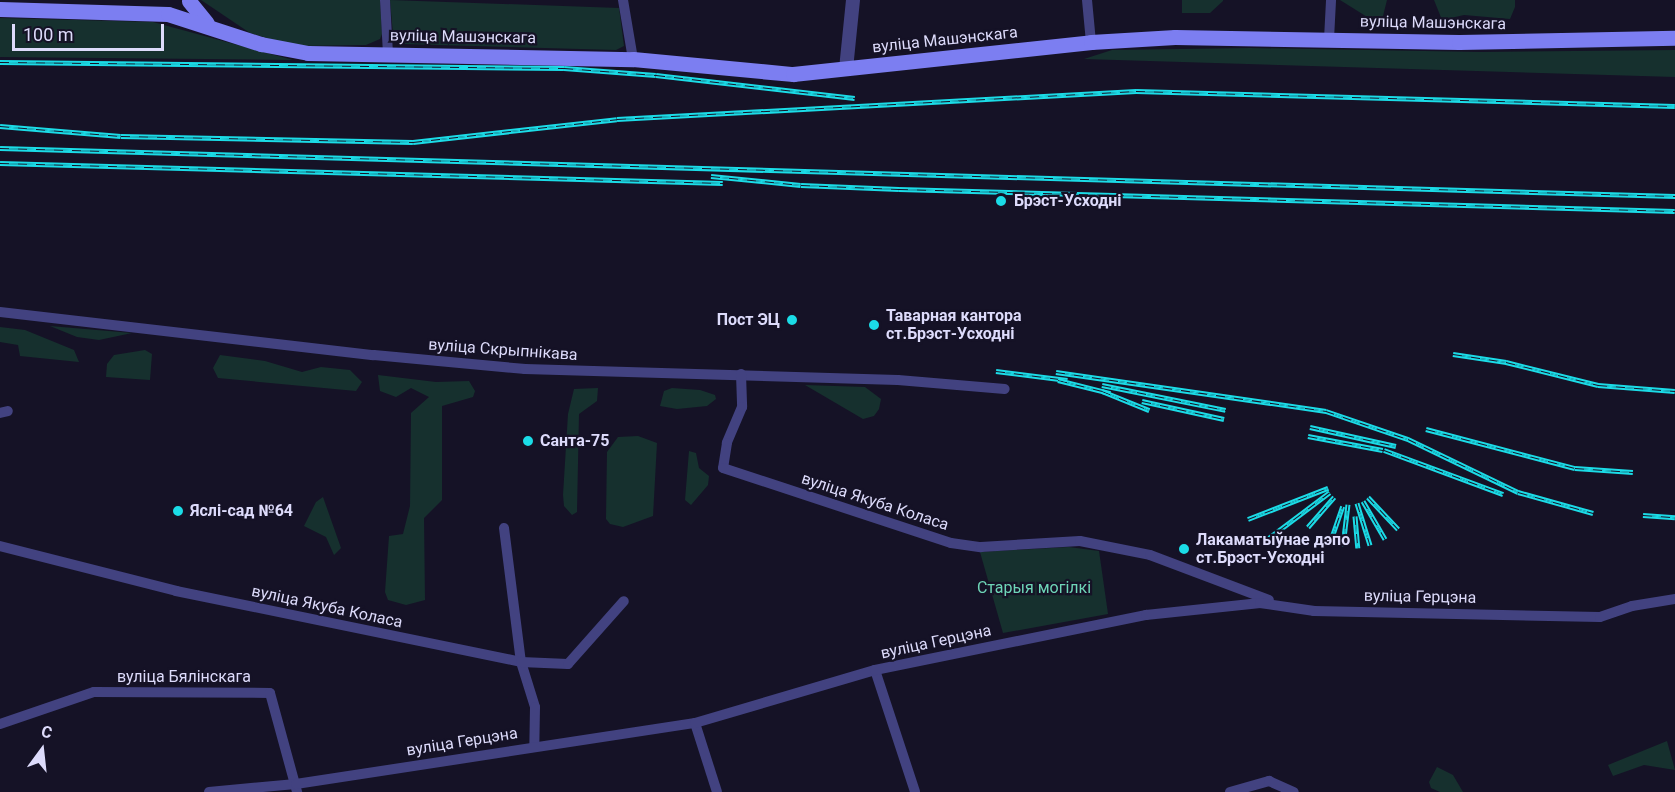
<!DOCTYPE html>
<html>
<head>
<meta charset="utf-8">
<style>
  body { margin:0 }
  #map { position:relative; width:1675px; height:792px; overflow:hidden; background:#151226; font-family:Roboto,sans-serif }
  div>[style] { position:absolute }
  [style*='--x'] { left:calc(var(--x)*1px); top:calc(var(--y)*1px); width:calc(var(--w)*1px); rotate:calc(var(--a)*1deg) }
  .green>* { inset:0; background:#16302e }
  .minor>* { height:10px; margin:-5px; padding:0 5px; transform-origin:5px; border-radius:5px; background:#424280 }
  .tertiary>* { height:14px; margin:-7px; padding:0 7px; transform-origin:7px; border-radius:7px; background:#424280 }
  .secondary>* { height:15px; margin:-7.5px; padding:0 7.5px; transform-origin:7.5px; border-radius:7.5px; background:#7c7ef1 }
  .rail>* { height:5px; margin-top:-2.5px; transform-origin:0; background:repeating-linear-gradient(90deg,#151226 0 9px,#1bdce7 0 18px); box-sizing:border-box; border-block:2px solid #1bdce7 }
  .dots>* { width:16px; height:16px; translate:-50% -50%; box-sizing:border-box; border:3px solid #151226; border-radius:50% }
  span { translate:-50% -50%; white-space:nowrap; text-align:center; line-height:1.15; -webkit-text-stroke:4.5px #151226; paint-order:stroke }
  .street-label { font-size:16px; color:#dddbfb }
  .poi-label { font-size:16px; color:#dddbfb; font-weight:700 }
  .left { translate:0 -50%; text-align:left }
  .right { translate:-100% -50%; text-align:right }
  .park-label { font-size:16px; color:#6ed5b7 }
  .north { position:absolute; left:12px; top:720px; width:60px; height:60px; -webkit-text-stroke:4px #151226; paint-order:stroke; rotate:15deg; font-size:16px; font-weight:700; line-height:24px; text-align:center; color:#dddbfb }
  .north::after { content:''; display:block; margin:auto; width:21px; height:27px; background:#dddbfb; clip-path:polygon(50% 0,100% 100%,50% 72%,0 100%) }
  .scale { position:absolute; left:12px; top:24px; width:152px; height:27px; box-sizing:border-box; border:3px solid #dddbfb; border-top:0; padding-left:8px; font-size:18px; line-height:21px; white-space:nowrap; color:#dddbfb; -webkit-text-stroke:4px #151226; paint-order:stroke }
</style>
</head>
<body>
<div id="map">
  <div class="green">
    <div style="clip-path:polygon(201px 0,380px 0,382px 34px,380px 39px,366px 45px,294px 46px,250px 33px)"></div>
    <div style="clip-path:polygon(390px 0,619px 8px,624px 46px,616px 50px,403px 44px,393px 34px)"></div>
    <div style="clip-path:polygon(1182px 0,1223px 0,1223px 1px,1210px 13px,1182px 13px)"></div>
    <div style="clip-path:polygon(1340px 0,1387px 0,1383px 16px,1372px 20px)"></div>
    <div style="clip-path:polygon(1434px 0,1515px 0,1515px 7px,1510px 19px,1464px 15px,1442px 20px)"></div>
    <div style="clip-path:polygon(0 18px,153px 22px,293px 60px,0 57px)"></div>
    <div style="clip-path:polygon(1250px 48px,1480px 52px,1675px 50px,1675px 77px,1084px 59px,1112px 50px)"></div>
    <div style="clip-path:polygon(50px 326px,132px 333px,99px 340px,77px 337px)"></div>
    <div style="clip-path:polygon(0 327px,25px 330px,74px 350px,79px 362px,20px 356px,18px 345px,0 342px)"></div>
    <div style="clip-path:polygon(145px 350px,152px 354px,150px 380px,106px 377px,107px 364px,114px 355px)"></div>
    <div style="clip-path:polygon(220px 355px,265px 361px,302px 372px,321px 367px,350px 370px,362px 382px,356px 391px,218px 378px,213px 368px)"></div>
    <div style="clip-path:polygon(378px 375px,436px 382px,469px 381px,475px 391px,473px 397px,442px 406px,442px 500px,424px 518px,425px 600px,406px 605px,388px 600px,385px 592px,389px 536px,403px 534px,410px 506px,411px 413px,429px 397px,411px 388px,396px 397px,380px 391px)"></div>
    <div style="clip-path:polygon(805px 385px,865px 387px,881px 399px,879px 409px,874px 416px,863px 419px)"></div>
    <div style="clip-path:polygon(598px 388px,597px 401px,579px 414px,577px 512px,572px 515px,564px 506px,563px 495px,568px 414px,574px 389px)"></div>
    <div style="clip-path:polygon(672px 388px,700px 390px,715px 395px,716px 399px,707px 406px,677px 409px,660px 406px,664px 391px)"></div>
    <div style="clip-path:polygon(638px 436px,657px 443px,653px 516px,623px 527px,610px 524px,606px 519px,607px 452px,618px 437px)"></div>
    <div style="clip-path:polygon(689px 451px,696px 453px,699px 468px,709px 476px,708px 485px,691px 505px,685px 500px)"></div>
    <div style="clip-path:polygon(323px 497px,341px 548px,334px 555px,326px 537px,304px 526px,316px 502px)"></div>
    <div style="clip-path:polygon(1069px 547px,1099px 551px,1108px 614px,1003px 633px,980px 552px)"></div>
    <div style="clip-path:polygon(1667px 741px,1675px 770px,1644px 765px,1613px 776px,1608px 765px)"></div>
    <div style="clip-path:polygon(1437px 767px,1453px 775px,1463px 792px,1440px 792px,1431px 788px,1429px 782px)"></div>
  </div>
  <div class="minor">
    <div style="--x:385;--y:0;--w:53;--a:86.8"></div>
    <div style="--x:623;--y:0;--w:60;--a:80.4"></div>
    <div style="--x:1087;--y:0;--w:42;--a:84.6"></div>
    <div style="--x:1329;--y:39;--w:39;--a:-87"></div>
    <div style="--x:0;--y:312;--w:376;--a:6.6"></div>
    <div style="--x:374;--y:355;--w:152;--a:5.3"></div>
    <div style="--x:525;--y:369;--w:373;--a:1.7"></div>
    <div style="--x:898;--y:380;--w:107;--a:4.8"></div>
    <div style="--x:741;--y:374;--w:33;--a:88"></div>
    <div style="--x:742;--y:407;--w:39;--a:113"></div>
    <div style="--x:727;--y:443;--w:25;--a:99"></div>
    <div style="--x:723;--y:468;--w:240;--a:18.2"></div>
    <div style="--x:951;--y:543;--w:30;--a:8"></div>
    <div style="--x:981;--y:547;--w:99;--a:-3.5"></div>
    <div style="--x:1080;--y:541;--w:71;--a:11.3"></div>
    <div style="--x:1150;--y:555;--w:127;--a:20.7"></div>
    <div style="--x:0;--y:413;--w:8;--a:-14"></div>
    <div style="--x:504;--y:528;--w:135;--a:82.8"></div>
    <div style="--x:521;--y:662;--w:47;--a:72.7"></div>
    <div style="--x:535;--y:707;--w:39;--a:91"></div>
    <div style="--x:0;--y:546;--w:182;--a:14.3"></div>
    <div style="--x:176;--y:591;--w:352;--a:11.6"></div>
    <div style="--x:521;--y:662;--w:47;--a:2.4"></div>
    <div style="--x:568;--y:664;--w:84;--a:-48.4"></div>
    <div style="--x:875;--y:670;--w:128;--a:71.8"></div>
    <div style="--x:695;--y:723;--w:72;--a:72.3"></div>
    <div style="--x:0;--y:724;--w:99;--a:-18.8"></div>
    <div style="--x:94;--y:692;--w:176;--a:0.3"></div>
    <div style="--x:270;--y:693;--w:103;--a:74.7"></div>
    <div style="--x:209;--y:792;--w:87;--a:-5.3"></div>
    <div style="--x:296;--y:784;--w:404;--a:-8.7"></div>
    <div style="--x:695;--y:723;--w:188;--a:-16.4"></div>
    <div style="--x:875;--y:670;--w:277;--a:-11.5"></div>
    <div style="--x:1146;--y:615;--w:115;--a:-6"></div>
    <div style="--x:1260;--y:603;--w:55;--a:8.4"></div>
    <div style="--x:1314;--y:611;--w:286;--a:1.2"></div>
    <div style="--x:1600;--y:617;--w:34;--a:-19"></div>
    <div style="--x:1632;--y:606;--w:44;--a:-9.2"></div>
    <div style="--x:1230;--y:792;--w:41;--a:-15.8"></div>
    <div style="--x:1269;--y:781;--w:27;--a:24"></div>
  </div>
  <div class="tertiary">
    <div style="--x:846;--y:69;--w:69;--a:-84.2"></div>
  </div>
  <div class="secondary">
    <div style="--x:189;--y:1;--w:28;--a:51"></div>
    <div style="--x:0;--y:9;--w:168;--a:1.7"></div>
    <div style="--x:168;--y:14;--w:98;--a:17.9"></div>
    <div style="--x:261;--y:44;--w:48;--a:10.8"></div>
    <div style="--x:308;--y:53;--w:325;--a:1.1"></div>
    <div style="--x:633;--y:59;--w:161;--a:5.4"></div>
    <div style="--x:793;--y:74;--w:300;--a:-6.1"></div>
    <div style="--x:1091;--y:42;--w:84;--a:-3.4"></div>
    <div style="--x:1175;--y:37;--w:284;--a:1"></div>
    <div style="--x:1459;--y:42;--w:216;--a:-1.1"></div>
  </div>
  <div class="rail">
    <div style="--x:0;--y:62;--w:564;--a:0.61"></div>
    <div style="--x:564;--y:68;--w:92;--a:4.4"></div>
    <div style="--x:656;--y:75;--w:200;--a:6.6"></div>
    <div style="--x:0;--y:126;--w:121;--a:4.7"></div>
    <div style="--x:121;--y:136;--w:292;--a:1.2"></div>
    <div style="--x:413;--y:142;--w:205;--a:-6.4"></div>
    <div style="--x:617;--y:119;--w:520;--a:-3.09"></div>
    <div style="--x:1136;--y:91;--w:539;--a:1.59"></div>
    <div style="--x:0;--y:148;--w:1676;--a:1.64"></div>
    <div style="--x:0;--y:163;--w:723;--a:1.58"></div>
    <div style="--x:711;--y:176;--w:90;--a:5.7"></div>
    <div style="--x:801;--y:185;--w:98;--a:2.3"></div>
    <div style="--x:899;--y:189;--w:776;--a:1.62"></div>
    <div style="--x:1453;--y:354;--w:54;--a:8.6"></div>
    <div style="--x:1506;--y:362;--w:95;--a:14"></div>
    <div style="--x:1598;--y:385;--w:77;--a:4.5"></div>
    <div style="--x:996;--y:371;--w:72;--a:7.2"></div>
    <div style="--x:1056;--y:372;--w:273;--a:8.2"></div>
    <div style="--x:1326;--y:411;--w:87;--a:18.9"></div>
    <div style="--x:1408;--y:439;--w:122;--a:25.7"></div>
    <div style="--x:1518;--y:492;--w:78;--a:15.6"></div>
    <div style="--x:1058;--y:380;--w:54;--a:14"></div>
    <div style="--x:1102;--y:385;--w:126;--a:11.4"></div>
    <div style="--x:1102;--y:391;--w:51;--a:22"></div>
    <div style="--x:1142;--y:401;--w:84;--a:12.4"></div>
    <div style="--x:1310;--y:427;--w:88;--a:12.5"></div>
    <div style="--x:1426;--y:429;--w:154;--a:14.7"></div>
    <div style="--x:1575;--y:468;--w:58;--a:3.9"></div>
    <div style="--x:1308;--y:436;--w:76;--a:10.6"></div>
    <div style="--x:1384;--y:450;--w:127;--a:20.3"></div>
    <div style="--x:1368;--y:497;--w:44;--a:46.8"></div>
    <div style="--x:1363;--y:501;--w:44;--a:59.9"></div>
    <div style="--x:1357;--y:503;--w:44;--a:72.8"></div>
    <div style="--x:1643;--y:515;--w:32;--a:4"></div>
    <div style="--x:1355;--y:516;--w:32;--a:85"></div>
    <div style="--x:1248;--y:519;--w:86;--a:-21.2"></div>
    <div style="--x:1308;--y:527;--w:40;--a:-49"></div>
    <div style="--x:1265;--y:541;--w:81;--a:-37"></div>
    <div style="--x:1330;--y:543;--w:39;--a:-71"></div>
    <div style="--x:1343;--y:546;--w:42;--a:-83.2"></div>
  </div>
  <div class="dots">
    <div style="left:1001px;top:201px;background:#1bdce7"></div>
    <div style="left:792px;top:320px;background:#1bdce7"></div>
    <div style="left:874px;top:325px;background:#1bdce7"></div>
    <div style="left:528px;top:441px;background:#1bdce7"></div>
    <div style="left:178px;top:511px;background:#1bdce7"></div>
    <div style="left:1184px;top:549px;background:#1bdce7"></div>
  </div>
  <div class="street-label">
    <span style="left:1433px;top:23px;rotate:1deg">вуліца Машэнскага</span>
    <span style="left:463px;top:37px;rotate:1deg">вуліца Машэнскага</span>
    <span style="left:945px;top:40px;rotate:-6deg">вуліца Машэнскага</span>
    <span style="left:503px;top:350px;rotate:4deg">вуліца Скрыпнікава</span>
    <span style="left:875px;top:502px;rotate:18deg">вуліца Якуба Коласа</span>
    <span style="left:1420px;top:597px;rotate:1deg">вуліца Герцэна</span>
    <span style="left:327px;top:607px;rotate:12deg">вуліца Якуба Коласа</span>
    <span style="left:936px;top:642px;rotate:-12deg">вуліца Герцэна</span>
    <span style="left:184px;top:677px">вуліца Бялінскага</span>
    <span style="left:462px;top:742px;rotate:-9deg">вуліца Герцэна</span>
  </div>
  <div class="poi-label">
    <span class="left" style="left:1014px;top:201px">Брэст-Усходні</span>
    <span class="left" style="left:886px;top:325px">Таварная кантора<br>ст.Брэст-Усходні</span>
    <span class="right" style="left:780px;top:320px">Пост ЭЦ</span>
    <span class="left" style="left:540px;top:441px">Санта-75</span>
    <span class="left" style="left:190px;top:511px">Яслі-сад №64</span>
    <span class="left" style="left:1196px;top:549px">Лакаматыўнае дэпо<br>ст.Брэст-Усходні</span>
  </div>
  <div class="park-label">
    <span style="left:1034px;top:588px">Старыя могілкі</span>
  </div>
  <div class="north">С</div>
  <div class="scale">100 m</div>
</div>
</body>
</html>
